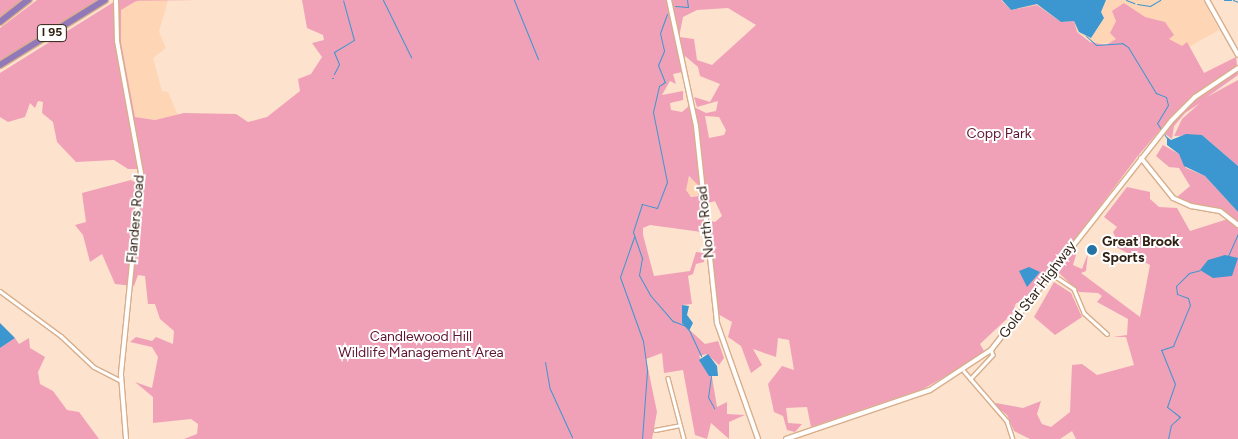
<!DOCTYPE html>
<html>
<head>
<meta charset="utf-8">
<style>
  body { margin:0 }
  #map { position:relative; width:1238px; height:439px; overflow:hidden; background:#fde2cd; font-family:Figtree,sans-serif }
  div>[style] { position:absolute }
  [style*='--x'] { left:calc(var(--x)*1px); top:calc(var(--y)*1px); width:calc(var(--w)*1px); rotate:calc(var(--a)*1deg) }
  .built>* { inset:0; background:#fed6b5 }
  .round { border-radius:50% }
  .green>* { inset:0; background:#f0a1b8 }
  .water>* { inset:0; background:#3c96d0 }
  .stream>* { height:1px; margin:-0.5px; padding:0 0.5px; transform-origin:0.5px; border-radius:0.5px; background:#3c96d0 }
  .roads { filter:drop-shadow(1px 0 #d8ae8b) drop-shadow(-1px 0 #d8ae8b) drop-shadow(0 1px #d8ae8b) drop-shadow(0 -1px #d8ae8b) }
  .street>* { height:2.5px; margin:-1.25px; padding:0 1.25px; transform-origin:1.25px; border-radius:1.25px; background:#fff }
  .secondary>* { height:4px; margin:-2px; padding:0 2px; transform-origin:2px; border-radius:2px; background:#fff }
  .highway>* { height:5.5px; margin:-2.75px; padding:0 2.75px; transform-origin:2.75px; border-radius:2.75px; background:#9178b9 }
  .dots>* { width:14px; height:14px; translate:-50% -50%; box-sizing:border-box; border:2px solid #fff; border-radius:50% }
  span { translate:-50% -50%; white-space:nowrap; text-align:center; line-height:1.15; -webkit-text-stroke:4px #fff; paint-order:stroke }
  .shield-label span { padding:1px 4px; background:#fff; border:1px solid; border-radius:4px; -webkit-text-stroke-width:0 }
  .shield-label { font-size:12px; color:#312113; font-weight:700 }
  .park-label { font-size:14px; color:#5f1532 }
  .street-label { font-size:14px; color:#312113 }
  .poi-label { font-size:14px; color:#312113; font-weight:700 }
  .left { translate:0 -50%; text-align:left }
</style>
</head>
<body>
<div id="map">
  <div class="built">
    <div style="clip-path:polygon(138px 0,168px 0,159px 32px,166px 48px,153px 58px,162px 91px,168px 92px,178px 115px,155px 120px,135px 117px,121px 42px,121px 10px)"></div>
    <div style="clip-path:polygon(1001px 0,1203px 0,1219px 30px,1189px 47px,1205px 75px,1116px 42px,1096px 44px,1037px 5px,1011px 10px)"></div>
    <div class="round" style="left:684px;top:178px;width:18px;height:18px"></div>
  </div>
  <div class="green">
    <div style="clip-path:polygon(0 0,22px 0,0 17px)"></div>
    <div style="clip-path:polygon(37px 0,99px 0,0 61px,0 28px)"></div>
    <div style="clip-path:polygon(evenodd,117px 0,138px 0,121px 10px,121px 42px,135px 117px,155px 120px,184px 113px,236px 114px,248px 122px,267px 117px,300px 91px,298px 79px,311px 74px,322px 57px,312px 43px,324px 40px,323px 35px,307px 28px,302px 0,1001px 0,1011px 10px,1037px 5px,1061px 22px,1074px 21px,1077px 32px,1090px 42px,1106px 45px,1116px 39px,1110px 33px,1116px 21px,1112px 11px,1124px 3px,1145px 17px,1165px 22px,1174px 35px,1169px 39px,1182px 46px,1187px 42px,1204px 73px,1236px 57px,1238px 75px,1207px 97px,1238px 80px,1238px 166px,1202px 135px,1174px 136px,1182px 119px,1200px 103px,1185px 113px,1174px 126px,1172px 139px,1160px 130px,1137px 157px,1029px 301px,1016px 303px,1012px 314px,980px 344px,984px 351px,973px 361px,923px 389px,811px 427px,807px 407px,786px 408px,788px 423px,802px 424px,795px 432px,787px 430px,783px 416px,774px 412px,768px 384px,782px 366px,794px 370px,789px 340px,778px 338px,776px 357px,753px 349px,762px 365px,751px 373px,741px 346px,728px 337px,732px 322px,718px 314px,709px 233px,650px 225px,643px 228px,643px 235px,654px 276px,690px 271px,696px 252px,705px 253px,704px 262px,696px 264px,693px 274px,688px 276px,692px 304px,682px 305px,683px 324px,705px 344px,718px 341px,724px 358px,719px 365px,707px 354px,699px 356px,712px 377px,717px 407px,727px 402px,727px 414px,745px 415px,729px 422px,729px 439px,711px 423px,707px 439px,695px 435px,683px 370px,664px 373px,662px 353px,646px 359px,657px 412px,652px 439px,184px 439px,197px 434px,198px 424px,191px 419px,153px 423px,153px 397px,135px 382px,152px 388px,158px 357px,152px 347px,130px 342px,136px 337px,152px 341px,156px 337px,173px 344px,174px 331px,160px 319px,155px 304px,148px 304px,145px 276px,138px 275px,134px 286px,115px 284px,102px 254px,90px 262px,83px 235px,75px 225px,86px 222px,82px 193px,131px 180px,145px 188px,145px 178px,139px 169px,128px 169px,114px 160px,76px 162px,57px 142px,53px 122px,42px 113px,43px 102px,38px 101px,35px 108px,30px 103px,25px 117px,8px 122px,0 117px,0 73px,117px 0,728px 8px,756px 25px,712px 65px,697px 60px,694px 39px,679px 37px,683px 17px,697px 10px,728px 8px,117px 0,685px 56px,698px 67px,700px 76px,720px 84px,710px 102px,694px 97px,697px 107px,718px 101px,716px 111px,706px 113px,690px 105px,682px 112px,671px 110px,670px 103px,683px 100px,683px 91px,662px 95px,670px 81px,676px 84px,673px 74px,682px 72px,685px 56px,117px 0,705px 116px,719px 117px,726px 130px,724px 135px,709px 138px,705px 116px,117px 0,689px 176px,700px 187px,698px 196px,691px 197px,686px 190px,689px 176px,117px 0,715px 201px,722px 216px,715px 222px,707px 220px,705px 204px,715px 201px)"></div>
    <div style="clip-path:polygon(1163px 145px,1179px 154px,1186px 168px,1205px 176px,1238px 212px,1238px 439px,1076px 439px,1072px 431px,1060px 439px,1030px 439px,1014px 431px,1007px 415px,990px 402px,1023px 408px,1041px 401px,1037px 414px,1042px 424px,1051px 427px,1070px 412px,1072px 365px,1082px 364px,1097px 375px,1134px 365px,1126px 337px,1113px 337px,1127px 335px,1128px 319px,1097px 302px,1102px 296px,1098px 293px,1079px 292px,1058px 272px,1071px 252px,1076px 255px,1073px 265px,1082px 269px,1088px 253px,1086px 271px,1081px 273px,1140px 317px,1150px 265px,1114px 246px,1119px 244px,1113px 232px,1117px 227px,1104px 217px,1127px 187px,1150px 192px,1150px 199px,1159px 207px,1177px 208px,1190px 231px,1231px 218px,1224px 211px,1199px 207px,1177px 197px,1190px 186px,1179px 168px,1169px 167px,1156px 156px)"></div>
    <div style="clip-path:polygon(1054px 282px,1071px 293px,1082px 317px,1055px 335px,1034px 317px)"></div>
    <div style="clip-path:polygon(15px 338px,19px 344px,29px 338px,30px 348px,45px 357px,38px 372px,40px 384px,53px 391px,67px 410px,79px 412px,99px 439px,0 439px,0 348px)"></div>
  </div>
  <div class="water">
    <div style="clip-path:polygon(1002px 0,1106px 0,1101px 12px,1104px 18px,1091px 38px,1079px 32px,1074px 21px,1061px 22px,1037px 4px,1011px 10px)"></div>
    <div style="clip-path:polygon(1186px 134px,1202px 135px,1238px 166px,1238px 212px,1205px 176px,1184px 166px,1179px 154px,1167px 145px,1167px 137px,1171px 140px)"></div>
    <div style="clip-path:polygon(1225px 255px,1238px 258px,1232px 276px,1213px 278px,1200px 270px,1208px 260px)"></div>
    <div style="clip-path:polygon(1029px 267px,1040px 272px,1027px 287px,1019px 271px)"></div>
    <div style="clip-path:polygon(682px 305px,689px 306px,687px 315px,693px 323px,689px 331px,682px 323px)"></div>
    <div style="clip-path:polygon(0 323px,15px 338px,0 348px)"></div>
    <div style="clip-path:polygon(708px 354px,717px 366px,718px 376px,709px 376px,699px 360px)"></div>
  </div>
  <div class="stream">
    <div style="--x:383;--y:0;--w:64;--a:63.8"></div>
    <div style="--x:514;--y:0;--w:64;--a:67.9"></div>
    <div style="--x:1126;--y:0;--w:9;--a:21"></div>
    <div style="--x:1224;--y:0;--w:7;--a:0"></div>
    <div style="--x:1233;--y:0;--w:5;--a:22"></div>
    <div style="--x:1137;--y:4;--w:13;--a:9"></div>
    <div style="--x:1150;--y:6;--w:12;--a:-31"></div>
    <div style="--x:675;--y:6;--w:13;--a:4"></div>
    <div style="--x:688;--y:7;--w:7;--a:-98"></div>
    <div style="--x:667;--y:14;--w:20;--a:110"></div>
    <div style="--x:660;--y:33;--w:18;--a:77"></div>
    <div style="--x:664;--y:51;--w:15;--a:113"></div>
    <div style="--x:658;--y:65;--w:18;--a:68"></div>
    <div style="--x:665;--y:82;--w:7;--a:146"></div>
    <div style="--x:659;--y:86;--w:27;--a:103"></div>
    <div style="--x:653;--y:112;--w:71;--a:78.7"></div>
    <div style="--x:667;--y:182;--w:28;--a:111"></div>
    <div style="--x:657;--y:208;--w:16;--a:-165"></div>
    <div style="--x:642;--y:204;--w:29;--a:108"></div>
    <div style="--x:633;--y:232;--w:28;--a:71"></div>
    <div style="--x:642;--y:258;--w:17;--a:100"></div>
    <div style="--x:639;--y:275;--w:23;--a:61"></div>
    <div style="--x:650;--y:295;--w:35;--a:49"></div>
    <div style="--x:673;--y:321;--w:14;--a:21"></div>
    <div style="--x:1086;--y:36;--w:13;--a:42"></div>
    <div style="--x:1096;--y:45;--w:26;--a:-4"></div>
    <div style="--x:1122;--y:43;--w:7;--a:34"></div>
    <div style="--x:1128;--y:47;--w:54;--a:58.7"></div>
    <div style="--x:1156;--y:93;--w:11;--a:22"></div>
    <div style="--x:1166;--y:97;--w:8;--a:76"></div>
    <div style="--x:1168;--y:105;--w:21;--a:121"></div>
    <div style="--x:1157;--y:123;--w:17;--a:57"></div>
    <div style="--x:334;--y:74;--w:11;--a:-63"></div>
    <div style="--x:339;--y:64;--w:13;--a:-113"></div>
    <div style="--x:334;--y:52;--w:23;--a:-31"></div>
    <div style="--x:354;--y:40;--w:41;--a:-105.4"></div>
    <div style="--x:332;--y:78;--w:1;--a:0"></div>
    <div style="--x:634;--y:237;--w:42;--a:109.3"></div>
    <div style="--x:620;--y:277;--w:68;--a:70.2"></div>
    <div style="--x:643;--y:341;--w:30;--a:82"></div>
    <div style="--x:647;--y:371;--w:68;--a:94.2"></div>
    <div style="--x:1228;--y:256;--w:24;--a:-66"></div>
    <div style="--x:689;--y:330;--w:29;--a:65"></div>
    <div style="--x:545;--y:362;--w:27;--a:80"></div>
    <div style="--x:550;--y:389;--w:53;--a:65.4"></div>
    <div style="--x:711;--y:376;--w:21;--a:98"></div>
    <div style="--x:708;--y:397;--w:13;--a:61"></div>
    <div style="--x:1168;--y:439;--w:14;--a:-78"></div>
    <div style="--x:1171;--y:425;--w:12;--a:-42"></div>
    <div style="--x:1180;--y:417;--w:16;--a:-142"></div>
    <div style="--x:1167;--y:407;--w:24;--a:-71"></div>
    <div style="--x:1175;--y:384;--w:37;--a:-112"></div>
    <div style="--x:1161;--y:350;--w:13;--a:-18"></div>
    <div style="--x:1173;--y:346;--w:44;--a:-67.5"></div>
    <div style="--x:1190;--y:305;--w:7;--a:-106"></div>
    <div style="--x:1188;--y:298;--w:12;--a:-160"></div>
    <div style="--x:1177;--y:294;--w:8;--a:-97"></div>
    <div style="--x:1176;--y:286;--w:18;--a:-45"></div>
    <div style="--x:1189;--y:273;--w:11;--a:-15"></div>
  </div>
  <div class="roads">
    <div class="street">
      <div style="--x:1052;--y:274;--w:27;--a:34"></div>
      <div style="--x:1074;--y:289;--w:26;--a:67"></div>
      <div style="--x:1084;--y:313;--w:31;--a:42"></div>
      <div style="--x:0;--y:291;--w:76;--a:36.4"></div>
      <div style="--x:61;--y:336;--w:45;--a:43.2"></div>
      <div style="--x:94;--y:367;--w:29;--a:27"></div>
      <div style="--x:964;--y:371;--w:66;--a:49.3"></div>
      <div style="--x:1007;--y:421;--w:19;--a:72"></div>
      <div style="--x:668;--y:378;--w:63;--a:75.3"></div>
      <div style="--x:970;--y:379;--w:33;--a:-47"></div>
      <div style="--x:992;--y:355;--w:5;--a:-101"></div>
      <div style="--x:655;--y:430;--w:25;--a:-11"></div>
    </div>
    <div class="secondary">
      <div style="--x:116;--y:0;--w:41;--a:88.6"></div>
      <div style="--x:117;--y:41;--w:134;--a:79.7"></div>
      <div style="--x:141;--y:173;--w:203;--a:95.7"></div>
      <div style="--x:121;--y:375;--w:64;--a:85.5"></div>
      <div style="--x:669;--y:0;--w:129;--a:77.9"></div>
      <div style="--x:696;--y:126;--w:198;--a:83.9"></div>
      <div style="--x:717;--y:323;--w:123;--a:70.5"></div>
      <div style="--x:1207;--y:0;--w:63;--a:60.6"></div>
      <div style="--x:1141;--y:158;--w:51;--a:51.3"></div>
      <div style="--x:1173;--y:198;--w:20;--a:24"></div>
      <div style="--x:1191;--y:206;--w:29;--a:10"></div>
      <div style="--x:1220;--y:211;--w:23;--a:38"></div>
      <div style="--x:786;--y:439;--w:152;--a:-18.8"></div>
      <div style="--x:930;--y:390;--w:73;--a:-33.3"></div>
      <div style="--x:991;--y:350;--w:291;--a:-51.8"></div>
      <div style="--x:1171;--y:121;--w:34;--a:-45"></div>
      <div style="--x:1195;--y:97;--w:52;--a:-34"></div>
    </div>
    <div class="highway">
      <div style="--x:0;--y:22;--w:36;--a:-38"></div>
      <div style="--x:0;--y:65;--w:123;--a:-31.8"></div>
    </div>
  </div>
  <div class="dots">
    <div style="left:1092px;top:250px;background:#2473a5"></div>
  </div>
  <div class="shield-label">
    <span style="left:52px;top:33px">I 95</span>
  </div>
  <div class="park-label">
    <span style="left:999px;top:134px">Copp Park</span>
    <span style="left:421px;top:345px">Candlewood Hill<br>Wildlife Management Area</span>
  </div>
  <div class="street-label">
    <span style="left:136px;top:219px;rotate:-85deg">Flanders Road</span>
    <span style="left:706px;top:222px;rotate:-96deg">North Road</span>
    <span style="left:1038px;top:290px;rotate:-53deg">Gold Star Highway</span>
  </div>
  <div class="poi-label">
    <span class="left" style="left:1102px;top:250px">Great Brook<br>Sports</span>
  </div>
</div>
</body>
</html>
